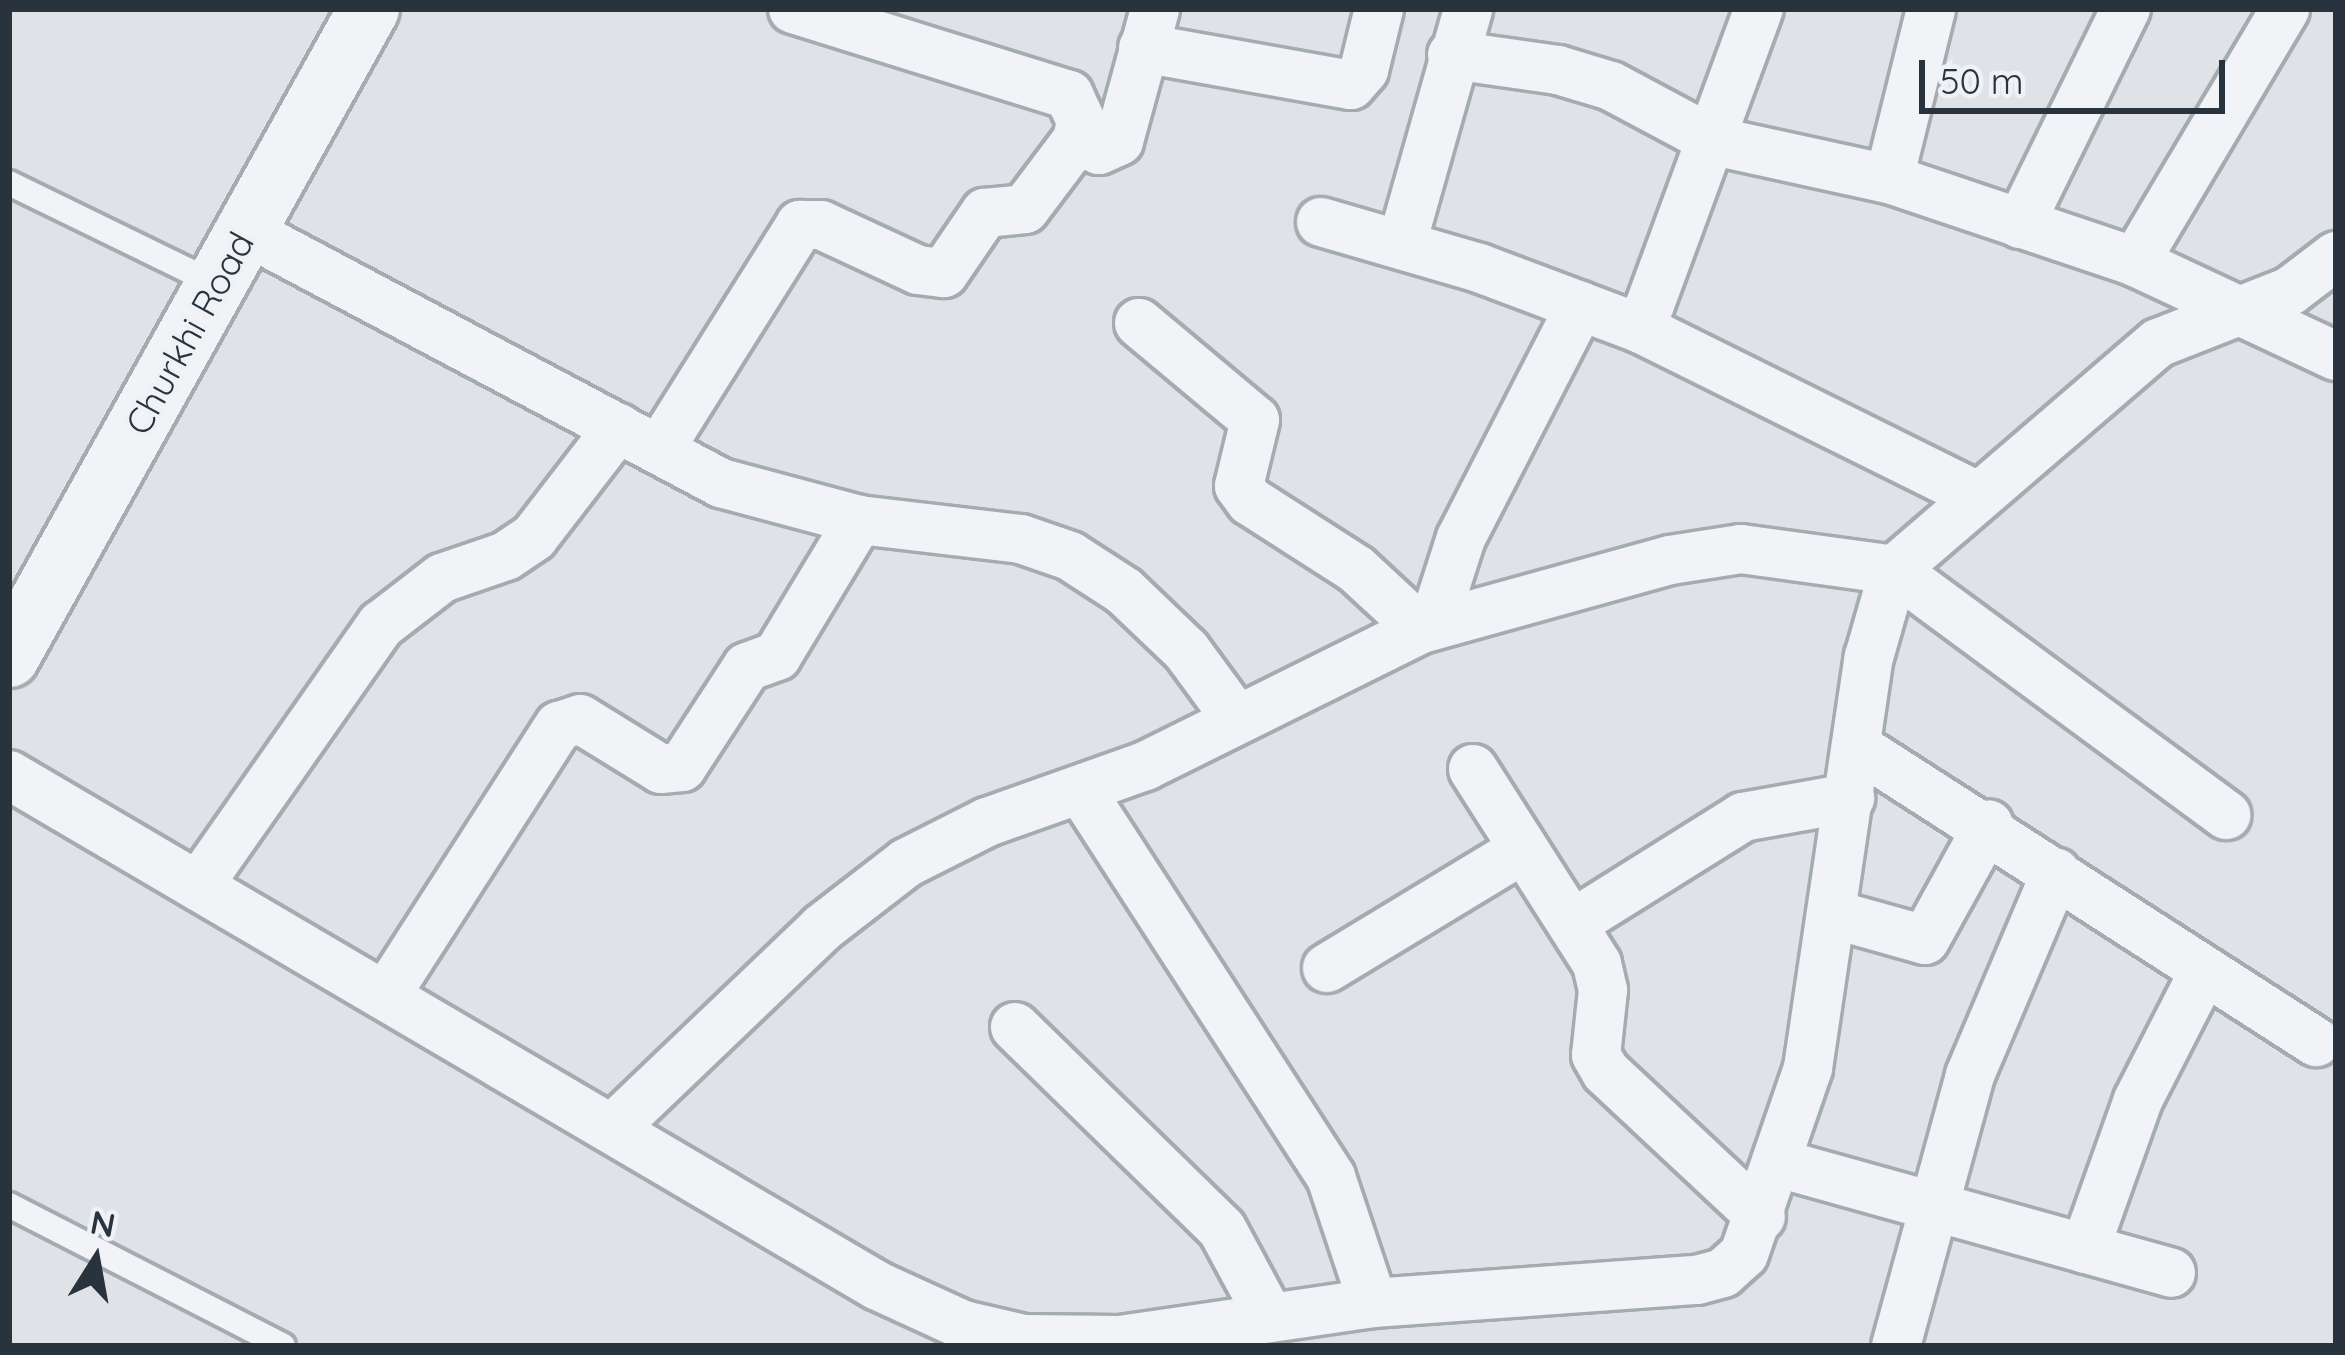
<!DOCTYPE html>
<html>
<head>
<meta charset="utf-8">
<style>
  body { margin:0 }
  #map { position:relative; width:2345px; height:1355px; overflow:hidden; background:#dfe3e7; font-family:Quicksand,sans-serif }
  div>[style] { position:absolute }
  [style*='--x'] { left:calc(var(--x)*1px); top:calc(var(--y)*1px); width:calc(var(--w)*1px); rotate:calc(var(--a)*1deg) }
  .roads { filter:drop-shadow(3px 0 #a4abb1) drop-shadow(-3px 0 #a4abb1) drop-shadow(0 3px #a4abb1) drop-shadow(0 -3px #a4abb1) }
  .service>* { height:24px; margin:-12px; padding:0 12px; transform-origin:12px; border-radius:12px; background:#f1f3f6 }
  .minor>* { height:48px; margin:-24px; padding:0 24px; transform-origin:24px; border-radius:24px; background:#f1f3f6 }
  .tertiary>* { height:60px; margin:-30px; padding:0 30px; transform-origin:30px; border-radius:30px; background:#f1f3f6 }
  span { translate:-50% -50%; white-space:nowrap; text-align:center; line-height:1.15; -webkit-text-stroke:9px #eef2f5; paint-order:stroke }
  .street-label { font-size:36px; color:#28333d }
  .frame { position:absolute; inset:0; border:12px solid #28333d; pointer-events:none }
  .north { position:absolute; left:36px; top:1199px; width:120px; height:120px; -webkit-text-stroke:9px #eef2f5; paint-order:stroke; rotate:11deg; font-size:33px; font-weight:700; line-height:48px; text-align:center; color:#28333d }
  .north::after { content:''; display:block; margin:auto; width:42px; height:54px; background:#28333d; clip-path:polygon(50% 0,100% 100%,50% 72%,0 100%) }
  .scale { position:absolute; left:1919px; top:60px; width:306px; height:54px; box-sizing:border-box; border:6px solid #28333d; border-top:0; padding-left:15px; font-size:36px; line-height:42px; white-space:nowrap; color:#28333d; -webkit-text-stroke:9px #eef2f5; paint-order:stroke }
</style>
</head>
<body>
<div id="map">
  <div class="roads">
    <div class="service">
      <div style="--x:9;--y:183;--w:228;--a:26"></div>
      <div style="--x:9;--y:1205;--w:308;--a:27.2"></div>
    </div>
    <div class="minor">
      <div style="--x:1143;--y:48;--w:211;--a:10.1"></div>
      <div style="--x:1351;--y:85;--w:20;--a:-49"></div>
      <div style="--x:1364;--y:70;--w:63;--a:-76.2"></div>
      <div style="--x:1452;--y:55;--w:107;--a:8.1"></div>
      <div style="--x:1558;--y:70;--w:55;--a:16.8"></div>
      <div style="--x:1611;--y:86;--w:117;--a:28.1"></div>
      <div style="--x:1714;--y:141;--w:179;--a:12.3"></div>
      <div style="--x:1889;--y:179;--w:260;--a:18.6"></div>
      <div style="--x:2135;--y:262;--w:222;--a:25.1"></div>
      <div style="--x:1077;--y:140;--w:24;--a:24"></div>
      <div style="--x:1099;--y:150;--w:22;--a:-24"></div>
      <div style="--x:1119;--y:141;--w:137;--a:-74.7"></div>
      <div style="--x:1889;--y:179;--w:175;--a:-76.1"></div>
      <div style="--x:1321;--y:222;--w:165;--a:16.2"></div>
      <div style="--x:1479;--y:268;--w:173;--a:20.6"></div>
      <div style="--x:1641;--y:329;--w:373;--a:26.4"></div>
      <div style="--x:2020;--y:224;--w:240;--a:-63.8"></div>
      <div style="--x:246;--y:231;--w:538;--a:27.95"></div>
      <div style="--x:721;--y:483;--w:143;--a:15"></div>
      <div style="--x:859;--y:520;--w:163;--a:6.7"></div>
      <div style="--x:1021;--y:539;--w:52;--a:19.1"></div>
      <div style="--x:1070;--y:556;--w:64;--a:32.9"></div>
      <div style="--x:1124;--y:591;--w:86;--a:43.6"></div>
      <div style="--x:1186;--y:650;--w:84;--a:53.7"></div>
      <div style="--x:1402;--y:243;--w:243;--a:-74.2"></div>
      <div style="--x:2135;--y:262;--w:294;--a:-59.3"></div>
      <div style="--x:1139;--y:323;--w:151;--a:39.9"></div>
      <div style="--x:1255;--y:420;--w:68;--a:103.6"></div>
      <div style="--x:1239;--y:486;--w:19;--a:54"></div>
      <div style="--x:1250;--y:501;--w:126;--a:32.7"></div>
      <div style="--x:1356;--y:569;--w:88;--a:42.7"></div>
      <div style="--x:1641;--y:329;--w:341;--a:-69.8"></div>
      <div style="--x:659;--y:450;--w:266;--a:-57.9"></div>
      <div style="--x:800;--y:225;--w:21;--a:0"></div>
      <div style="--x:821;--y:225;--w:107;--a:24.9"></div>
      <div style="--x:918;--y:270;--w:26;--a:7"></div>
      <div style="--x:944;--y:273;--w:73;--a:-55.7"></div>
      <div style="--x:985;--y:213;--w:40;--a:-5.7"></div>
      <div style="--x:1025;--y:209;--w:86;--a:-53"></div>
      <div style="--x:1077;--y:140;--w:19;--a:-78"></div>
      <div style="--x:1081;--y:121;--w:29;--a:-115"></div>
      <div style="--x:1069;--y:95;--w:289;--a:-162.7"></div>
      <div style="--x:1433;--y:625;--w:91;--a:-72.2"></div>
      <div style="--x:1461;--y:538;--w:261;--a:-62.8"></div>
      <div style="--x:1857;--y:747;--w:546;--a:32.73"></div>
      <div style="--x:1473;--y:769;--w:231;--a:57.5"></div>
      <div style="--x:1597;--y:964;--w:27;--a:77"></div>
      <div style="--x:1603;--y:990;--w:65;--a:96.1"></div>
      <div style="--x:1596;--y:1055;--w:20;--a:60"></div>
      <div style="--x:1606;--y:1072;--w:212;--a:43.1"></div>
      <div style="--x:9;--y:775;--w:1008;--a:30.46"></div>
      <div style="--x:878;--y:1286;--w:94;--a:24.6"></div>
      <div style="--x:963;--y:1325;--w:63;--a:12.9"></div>
      <div style="--x:1024;--y:1339;--w:96;--a:0.6"></div>
      <div style="--x:1120;--y:1340;--w:256;--a:-8.3"></div>
      <div style="--x:1373;--y:1303;--w:325;--a:-4.1"></div>
      <div style="--x:1697;--y:1280;--w:27;--a:-15"></div>
      <div style="--x:1723;--y:1273;--w:28;--a:-42"></div>
      <div style="--x:1744;--y:1254;--w:197;--a:-71"></div>
      <div style="--x:1808;--y:1068;--w:416;--a:-81.6"></div>
      <div style="--x:1869;--y:657;--w:91;--a:-74"></div>
      <div style="--x:1894;--y:570;--w:348;--a:-40.7"></div>
      <div style="--x:2158;--y:343;--w:142;--a:-21.5"></div>
      <div style="--x:2290;--y:291;--w:58;--a:-37.3"></div>
      <div style="--x:1082;--y:792;--w:459;--a:57.1"></div>
      <div style="--x:1331;--y:1177;--w:133;--a:71.6"></div>
      <div style="--x:198;--y:886;--w:319;--a:-55"></div>
      <div style="--x:381;--y:625;--w:77;--a:-37.6"></div>
      <div style="--x:442;--y:578;--w:68;--a:-19"></div>
      <div style="--x:506;--y:556;--w:34;--a:-34"></div>
      <div style="--x:534;--y:537;--w:138;--a:-52.4"></div>
      <div style="--x:1836;--y:915;--w:92;--a:15.7"></div>
      <div style="--x:1925;--y:940;--w:132;--a:-61.1"></div>
      <div style="--x:1572;--y:924;--w:202;--a:-32"></div>
      <div style="--x:1743;--y:817;--w:109;--a:-10.1"></div>
      <div style="--x:1327;--y:968;--w:226;--a:-31.2"></div>
      <div style="--x:386;--y:995;--w:320;--a:-57.3"></div>
      <div style="--x:559;--y:726;--w:22;--a:-18"></div>
      <div style="--x:580;--y:719;--w:95;--a:31.7"></div>
      <div style="--x:661;--y:769;--w:21;--a:-5"></div>
      <div style="--x:682;--y:767;--w:119;--a:-57"></div>
      <div style="--x:747;--y:667;--w:32;--a:-20"></div>
      <div style="--x:777;--y:656;--w:159;--a:-58.9"></div>
      <div style="--x:1015;--y:1027;--w:289;--a:44.3"></div>
      <div style="--x:1222;--y:1229;--w:101;--a:61.7"></div>
      <div style="--x:613;--y:1128;--w:289;--a:-43.7"></div>
      <div style="--x:822;--y:928;--w:106;--a:-37.7"></div>
      <div style="--x:906;--y:863;--w:91;--a:-26.8"></div>
      <div style="--x:987;--y:822;--w:168;--a:-19.5"></div>
      <div style="--x:1145;--y:766;--w:308;--a:-26.4"></div>
      <div style="--x:1421;--y:629;--w:258;--a:-15.5"></div>
      <div style="--x:1670;--y:560;--w:72;--a:-8.8"></div>
      <div style="--x:1741;--y:549;--w:154;--a:7.8"></div>
      <div style="--x:1894;--y:570;--w:413;--a:36.4"></div>
      <div style="--x:1778;--y:1163;--w:408;--a:15.6"></div>
      <div style="--x:2085;--y:1249;--w:158;--a:-70.4"></div>
      <div style="--x:2138;--y:1100;--w:143;--a:-62.9"></div>
      <div style="--x:1896;--y:1346;--w:281;--a:-74.7"></div>
      <div style="--x:1970;--y:1075;--w:220;--a:-67"></div>
    </div>
    <div class="tertiary">
      <div style="--x:9;--y:657;--w:741;--a:-60.95"></div>
    </div>
  </div>
  <div class="street-label">
    <span style="left:189px;top:333px;rotate:-61deg">Churkhi Road</span>
  </div>
  <div class="frame"></div>
  <div class="north">N</div>
  <div class="scale">50 m</div>
</div>
</body>
</html>
